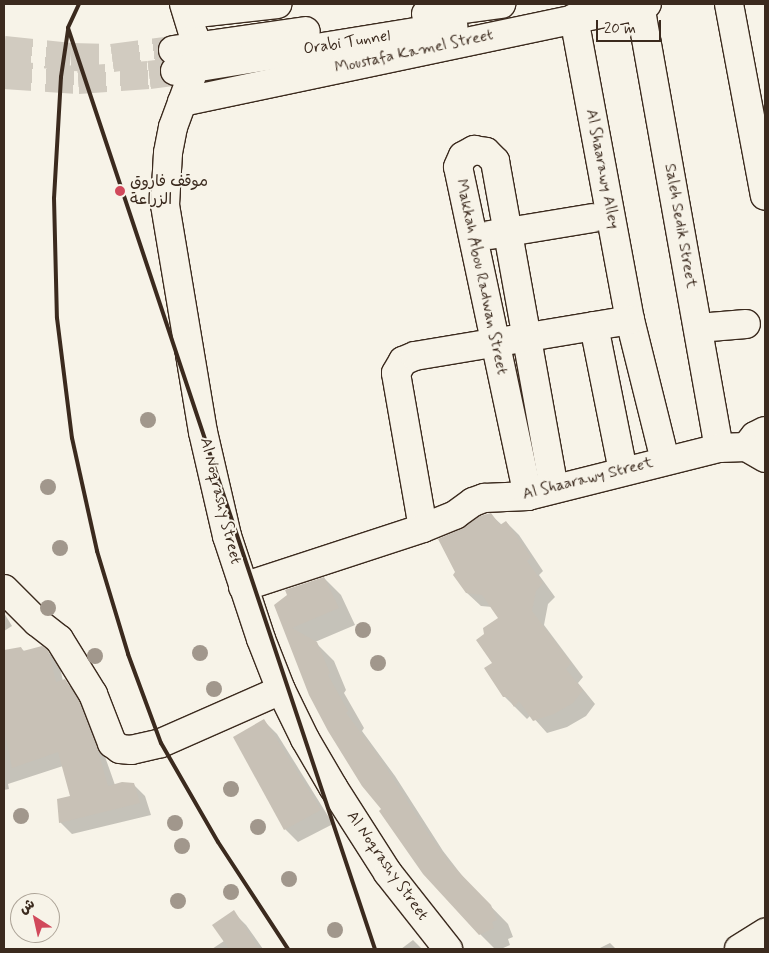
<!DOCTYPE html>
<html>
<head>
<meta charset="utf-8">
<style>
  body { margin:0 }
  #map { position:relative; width:769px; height:953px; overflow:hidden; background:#f7f3e8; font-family:Mynerve,"Playpen Sans Arabic",sans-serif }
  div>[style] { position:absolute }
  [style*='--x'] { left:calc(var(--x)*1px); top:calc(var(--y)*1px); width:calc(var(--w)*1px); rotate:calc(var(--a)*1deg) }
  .shadow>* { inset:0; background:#0003 }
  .building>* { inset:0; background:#c8c1b6 }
  .major-tunnel>* { height:28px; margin-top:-14px; transform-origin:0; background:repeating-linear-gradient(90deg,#d1cbc0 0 28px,transparent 0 42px) }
  .roads { filter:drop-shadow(1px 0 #3b2a1e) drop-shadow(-1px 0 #3b2a1e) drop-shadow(0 1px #3b2a1e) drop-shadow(0 -1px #3b2a1e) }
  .minor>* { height:28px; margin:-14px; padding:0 14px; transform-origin:14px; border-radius:14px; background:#f7f3e8 }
  .major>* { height:28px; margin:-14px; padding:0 14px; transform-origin:14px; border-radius:14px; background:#f7f3e8 }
  .rail>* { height:4px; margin:-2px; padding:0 2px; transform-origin:2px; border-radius:2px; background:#3b2a1e }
  .trees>* { width:16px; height:16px; margin:-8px; border-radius:50%; background:#a1978c }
  .dots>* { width:14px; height:14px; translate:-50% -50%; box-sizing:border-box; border:2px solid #f7f3e8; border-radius:50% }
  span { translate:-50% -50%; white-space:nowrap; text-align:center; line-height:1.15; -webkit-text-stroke:4px #f7f3e8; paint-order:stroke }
  .street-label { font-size:16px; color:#3b2a1e }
  .poi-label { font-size:16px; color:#3b2a1e }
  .left { translate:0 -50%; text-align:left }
  .frame { position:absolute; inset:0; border:5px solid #3b2a1e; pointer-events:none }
  .north { position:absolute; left:10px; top:893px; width:50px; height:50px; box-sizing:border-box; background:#f7f3e8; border:1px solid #aca397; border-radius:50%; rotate:325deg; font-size:14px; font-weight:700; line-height:20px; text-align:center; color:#3b2a1e }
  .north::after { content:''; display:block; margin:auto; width:18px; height:22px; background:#d1495b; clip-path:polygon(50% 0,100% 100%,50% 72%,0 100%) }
  .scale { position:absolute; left:596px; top:20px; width:65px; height:22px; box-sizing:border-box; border:2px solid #3b2a1e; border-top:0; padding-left:6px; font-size:15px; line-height:18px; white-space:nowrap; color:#3b2a1e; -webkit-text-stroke:4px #f7f3e8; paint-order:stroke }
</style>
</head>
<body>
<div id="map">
  <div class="shadow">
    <div style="clip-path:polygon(491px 515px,502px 525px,506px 522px,519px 535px,543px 571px,539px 575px,555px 597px,548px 604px,544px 625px,583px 677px,578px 683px,595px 704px,586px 716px,567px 727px,547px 733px,531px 715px,527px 719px,504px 696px,486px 635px,499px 618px,492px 607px,481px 606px,467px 593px)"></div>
    <div style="clip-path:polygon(324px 578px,341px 595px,355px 625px,315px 642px,334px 661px,346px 690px,344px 693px,364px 728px,362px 731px,395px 776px,443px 851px,467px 882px,508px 924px,513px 937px,508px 939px,510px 945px,501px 949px,495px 949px,480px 934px,382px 809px,275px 605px)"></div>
    <div style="clip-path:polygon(4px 613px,12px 626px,4px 631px)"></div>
    <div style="clip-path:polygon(21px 648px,25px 652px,47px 651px,59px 663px,63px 681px,77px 692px,90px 714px,115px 785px,133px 784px,145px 796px,151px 815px,72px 834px,60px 822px,72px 797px,63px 766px,8px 784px,9px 789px,4px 790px,4px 651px)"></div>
    <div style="clip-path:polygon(264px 721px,277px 734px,333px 824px,298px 842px,285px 829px)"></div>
    <div style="clip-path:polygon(233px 912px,246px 925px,263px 949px,212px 949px,224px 941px)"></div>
    <div style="clip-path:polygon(413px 940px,422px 949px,401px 949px)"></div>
    <div style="clip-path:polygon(610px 943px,616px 949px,598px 949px)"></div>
  </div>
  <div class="building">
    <div style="clip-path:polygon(491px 513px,500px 525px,506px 521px,531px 557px,527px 561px,543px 583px,536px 591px,532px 611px,571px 663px,566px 669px,583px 690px,573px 703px,554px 714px,533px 721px,519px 701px,514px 707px,508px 697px,503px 697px,484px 668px,492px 663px,476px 640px,484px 634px,483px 628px,498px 618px,482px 595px,466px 593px,453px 575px,455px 572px,438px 539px,461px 529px,480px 516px)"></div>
    <div style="clip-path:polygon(324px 577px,339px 608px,292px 628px,317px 642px,330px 673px,328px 675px,348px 711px,346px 713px,379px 757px,427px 832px,450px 863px,491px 905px,497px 920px,492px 922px,494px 928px,479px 935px,423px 874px,379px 811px,381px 809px,362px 786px,328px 731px,309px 695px,274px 605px,287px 595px,285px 590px)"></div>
    <div style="clip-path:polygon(42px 646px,48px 650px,56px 682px,65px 679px,79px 701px,97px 747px,108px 786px,122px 782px,134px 783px,140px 803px,59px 823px,57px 799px,70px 796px,58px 752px,12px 768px,4px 728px,4px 650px,21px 647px,23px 651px)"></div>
    <div style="clip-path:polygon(264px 719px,321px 810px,284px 830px,233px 737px)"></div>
    <div style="clip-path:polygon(234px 910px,259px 949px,229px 949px,212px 925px)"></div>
  </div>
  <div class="major-tunnel">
    <div style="--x:4;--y:50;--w:67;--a:6"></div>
    <div style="--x:71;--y:57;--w:41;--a:1.4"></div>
    <div style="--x:112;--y:58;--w:62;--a:-7.5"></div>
    <div style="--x:4;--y:75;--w:74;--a:3.9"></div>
    <div style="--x:78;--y:80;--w:71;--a:-4"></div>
    <div style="--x:149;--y:75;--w:25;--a:-7"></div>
  </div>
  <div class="roads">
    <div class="minor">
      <div style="--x:729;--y:4;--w:195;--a:79.4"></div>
      <div style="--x:640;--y:5;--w:450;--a:79.9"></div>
      <div style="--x:574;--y:18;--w:307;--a:79.5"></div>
      <div style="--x:630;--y:320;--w:144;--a:76"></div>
      <div style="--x:490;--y:235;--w:104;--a:-9.4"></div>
      <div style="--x:594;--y:326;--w:148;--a:78.7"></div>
      <div style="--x:698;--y:328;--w:48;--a:-4.8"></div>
      <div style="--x:746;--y:447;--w:14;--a:-51"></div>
      <div style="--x:755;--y:436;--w:11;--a:-27"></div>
      <div style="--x:528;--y:496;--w:336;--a:-102"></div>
      <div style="--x:458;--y:167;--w:12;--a:-66"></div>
      <div style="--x:463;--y:156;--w:13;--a:-29"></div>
      <div style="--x:474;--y:150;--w:12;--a:9"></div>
      <div style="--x:486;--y:152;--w:13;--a:45"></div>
      <div style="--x:495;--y:161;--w:332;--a:79.8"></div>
      <div style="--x:423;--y:528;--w:157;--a:-99.9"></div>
      <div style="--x:396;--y:373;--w:14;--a:-60"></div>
      <div style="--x:403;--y:361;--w:13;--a:-23"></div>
      <div style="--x:415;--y:356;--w:218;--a:-9.5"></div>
      <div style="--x:243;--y:587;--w:189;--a:-18.1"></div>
      <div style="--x:423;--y:528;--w:35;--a:-22"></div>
      <div style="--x:455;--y:515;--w:22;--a:-36"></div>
      <div style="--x:473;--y:502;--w:12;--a:-20"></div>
      <div style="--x:484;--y:498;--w:44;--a:-2.6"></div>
      <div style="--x:528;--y:496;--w:197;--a:-14.1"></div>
      <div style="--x:719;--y:448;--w:27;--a:-2"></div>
      <div style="--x:746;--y:447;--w:22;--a:30"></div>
      <div style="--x:4;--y:589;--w:47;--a:45"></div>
      <div style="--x:37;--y:622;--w:28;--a:38"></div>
      <div style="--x:59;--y:639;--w:65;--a:58.3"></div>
      <div style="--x:93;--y:694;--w:53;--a:68.8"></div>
      <div style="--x:112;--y:743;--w:10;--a:37"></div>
      <div style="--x:120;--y:749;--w:11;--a:5"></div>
      <div style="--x:131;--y:750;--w:31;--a:-13"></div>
      <div style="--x:161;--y:743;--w:131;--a:-23.8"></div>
      <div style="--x:739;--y:949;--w:31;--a:-32"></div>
    </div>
    <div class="major">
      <div style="--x:184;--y:4;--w:34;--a:73"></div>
      <div style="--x:194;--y:36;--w:22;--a:90"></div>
      <div style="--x:194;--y:58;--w:20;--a:99"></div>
      <div style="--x:191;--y:78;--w:52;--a:110.2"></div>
      <div style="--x:173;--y:127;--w:26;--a:101"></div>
      <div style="--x:168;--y:153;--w:52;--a:93.3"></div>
      <div style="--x:165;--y:205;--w:230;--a:80.5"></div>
      <div style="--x:203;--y:432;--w:107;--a:77"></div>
      <div style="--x:227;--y:536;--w:108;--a:71.7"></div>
      <div style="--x:261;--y:639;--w:55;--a:68.6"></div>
      <div style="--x:281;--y:690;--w:55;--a:63.9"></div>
      <div style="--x:305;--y:739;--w:56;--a:59.7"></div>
      <div style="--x:333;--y:787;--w:102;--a:57.4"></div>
      <div style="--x:388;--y:873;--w:97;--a:51.7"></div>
      <div style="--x:188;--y:14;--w:90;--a:-6.4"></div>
      <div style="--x:426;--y:14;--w:76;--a:-7.6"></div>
      <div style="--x:173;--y:50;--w:134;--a:-8.1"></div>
      <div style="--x:175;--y:71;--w:282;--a:-9.2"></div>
      <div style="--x:182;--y:102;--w:475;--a:-11.9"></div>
    </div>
  </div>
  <div class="rail">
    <div style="--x:79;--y:4;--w:26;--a:115"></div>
    <div style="--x:68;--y:28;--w:971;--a:71.57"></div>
    <div style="--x:68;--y:30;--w:48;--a:98.5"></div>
    <div style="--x:61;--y:77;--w:121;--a:93.3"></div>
    <div style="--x:54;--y:198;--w:120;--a:88.6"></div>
    <div style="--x:57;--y:318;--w:121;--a:82.9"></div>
    <div style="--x:72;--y:438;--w:116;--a:77.5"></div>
    <div style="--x:97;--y:551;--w:108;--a:73.2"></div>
    <div style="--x:128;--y:654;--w:95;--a:69.7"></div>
    <div style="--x:161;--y:743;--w:114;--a:60.1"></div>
    <div style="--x:218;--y:842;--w:128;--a:56.8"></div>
  </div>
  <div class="trees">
    <div style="left:148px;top:420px"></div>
    <div style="left:48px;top:487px"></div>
    <div style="left:60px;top:548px"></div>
    <div style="left:48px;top:608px"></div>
    <div style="left:363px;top:630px"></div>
    <div style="left:200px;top:653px"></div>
    <div style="left:95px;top:656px"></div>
    <div style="left:378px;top:663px"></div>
    <div style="left:214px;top:689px"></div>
    <div style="left:231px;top:789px"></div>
    <div style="left:21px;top:816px"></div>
    <div style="left:175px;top:823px"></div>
    <div style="left:258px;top:827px"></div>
    <div style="left:182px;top:846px"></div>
    <div style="left:289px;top:879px"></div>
    <div style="left:231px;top:892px"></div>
    <div style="left:178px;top:901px"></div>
    <div style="left:335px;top:930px"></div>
  </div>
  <div class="dots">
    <div style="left:120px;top:191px;background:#d1495b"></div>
  </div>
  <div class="street-label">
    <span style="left:347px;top:43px;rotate:-9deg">Orabi Tunnel</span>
    <span style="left:414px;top:52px;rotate:-12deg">Moustafa Kamel Street</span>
    <span style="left:602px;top:169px;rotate:79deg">Al Shaarawy Alley</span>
    <span style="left:680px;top:226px;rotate:80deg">Saleh Sedik Street</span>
    <span style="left:481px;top:277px;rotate:78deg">Makkah Abou Radwan Street</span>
    <span style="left:588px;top:479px;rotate:-14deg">Al Shaarawy Street</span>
    <span style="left:220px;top:501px;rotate:76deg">Al Noqrashy Street</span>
    <span style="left:387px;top:866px;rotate:55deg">Al Noqrashy Street</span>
  </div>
  <div class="poi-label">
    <span class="left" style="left:130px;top:191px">موقف فاروق<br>الزراعة</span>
  </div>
  <div class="frame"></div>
  <div class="north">ش</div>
  <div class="scale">20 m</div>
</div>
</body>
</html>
